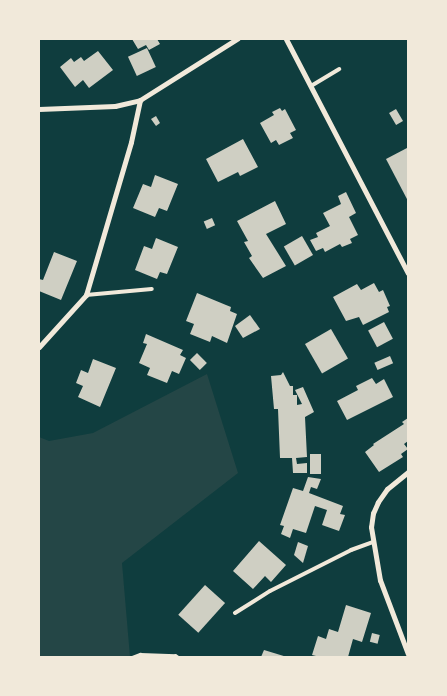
<!DOCTYPE html>
<html>
<head>
<meta charset="utf-8">
<style>
  body { margin:0 }
  #map { position:relative; width:447px; height:696px; overflow:hidden; background:#0f3d3e; font-family:"Asap Condensed",sans-serif }
  div>[style] { position:absolute }
  [style*='--x'] { left:calc(var(--x)*1px); top:calc(var(--y)*1px); width:calc(var(--w)*1px); rotate:calc(var(--a)*1deg) }
  .green>* { inset:0; background:#244646 }
  .building>* { inset:0; background:#cfcfc3; transform-origin:0 0 }
  .path>* { height:3px; margin:-1.5px; padding:0 1.5px; transform-origin:1.5px; border-radius:1.5px; background:#f1e9da }
  .service>* { height:4px; margin:-2px; padding:0 2px; transform-origin:2px; border-radius:2px; background:#f1e9da }
  .minor>* { height:5px; margin:-2.5px; padding:0 2.5px; transform-origin:2.5px; border-radius:2.5px; background:#f1e9da }
  span { translate:-50% -50%; white-space:nowrap; text-align:center; line-height:1.15; -webkit-text-stroke:5px #f1e9da; paint-order:stroke }
  .frame { position:absolute; inset:0; border:40px solid #f1e9da; pointer-events:none }
</style>
</head>
<body>
<div id="map">
  <div class="green">
    <div style="clip-path:polygon(207px 374px,238px 473px,122px 563px,130px 657px,39px 657px,39px 437px,49px 441px,93px 433px)"></div>
  </div>
  <div class="building">
    <div style="clip-path:polygon(132px 39px,157px 39px,160px 44px,149px 50px,146px 45px,138px 49px)"></div>
    <div style="left:147px;top:48px;width:21px;height:21px;rotate:65deg"></div>
    <div style="clip-path:polygon(98px 51px,113px 70px,89px 88px,83px 80px,75px 87px,60px 67px,71px 58px,74px 62px,81px 57px,84px 61px)"></div>
    <div style="clip-path:polygon(280px 108px,282px 111px,285px 109px,296px 130px,290px 133px,293px 138px,279px 145px,276px 140px,271px 143px,260px 123px,274px 115px,272px 112px)"></div>
    <div style="left:396px;top:109px;width:14px;height:8px;rotate:60deg"></div>
    <div style="clip-path:polygon(156px 116px,160px 123px,156px 126px,151px 119px)"></div>
    <div style="clip-path:polygon(243px 139px,258px 167px,240px 176px,238px 172px,218px 182px,206px 159px)"></div>
    <div style="clip-path:polygon(407px 148px,408px 151px,408px 201px,386px 159px)"></div>
    <div style="clip-path:polygon(155px 175px,178px 184px,167px 211px,159px 208px,155px 217px,133px 208px,143px 184px,151px 187px)"></div>
    <div style="clip-path:polygon(346px 192px,356px 213px,349px 217px,358px 235px,350px 239px,352px 243px,342px 247px,340px 244px,325px 252px,323px 248px,316px 251px,310px 240px,318px 237px,316px 233px,330px 226px,323px 213px,341px 204px,338px 196px)"></div>
    <div style="clip-path:polygon(275px 201px,286px 224px,266px 234px,286px 266px,263px 278px,249px 258px,252px 256px,244px 242px,248px 241px,237px 221px)"></div>
    <div style="left:212px;top:218px;width:8px;height:9px;rotate:67deg"></div>
    <div style="left:302px;top:236px;width:22px;height:21px;rotate:60deg"></div>
    <div style="clip-path:polygon(156px 238px,178px 247px,167px 274px,160px 272px,157px 279px,135px 270px,144px 246px,152px 249px)"></div>
    <div style="clip-path:polygon(54px 252px,77px 261px,61px 300px,39px 291px,39px 279px,43px 280px)"></div>
    <div style="clip-path:polygon(374px 283px,379px 292px,383px 290px,390px 306px,387px 307px,389px 312px,363px 325px,359px 317px,346px 321px,333px 297px,357px 284px,361px 290px)"></div>
    <div style="clip-path:polygon(197px 293px,226px 305px,231px 307px,230px 311px,237px 314px,227px 343px,212px 336px,210px 342px,190px 334px,194px 324px,186px 321px)"></div>
    <div style="clip-path:polygon(250px 315px,260px 329px,243px 338px,235px 326px)"></div>
    <div style="left:384px;top:322px;width:19px;height:18px;rotate:62deg"></div>
    <div style="left:331px;top:329px;width:34px;height:30px;rotate:60deg"></div>
    <div style="clip-path:polygon(146px 334px,183px 350px,180px 355px,186px 358px,179px 374px,172px 371px,167px 383px,147px 375px,150px 368px,139px 363px,147px 344px,143px 343px)"></div>
    <div style="left:197px;top:353px;width:14px;height:10px;rotate:45deg"></div>
    <div style="left:390px;top:356px;width:8px;height:17px;rotate:67deg"></div>
    <div style="clip-path:polygon(93px 359px,116px 368px,100px 407px,78px 397px,83px 386px,76px 383px,81px 370px,88px 373px)"></div>
    <div style="clip-path:polygon(283px 372px,290px 386px,293px 386px,293px 395px,297px 395px,297px 405px,302px 404px,295px 390px,303px 387px,314px 412px,305px 417px,307px 457px,296px 458px,297px 464px,307px 463px,307px 473px,293px 473px,292px 458px,280px 458px,278px 409px,274px 409px,271px 376px,281px 375px)"></div>
    <div style="clip-path:polygon(372px 378px,376px 384px,384px 379px,393px 397px,347px 420px,337px 401px,358px 390px,356px 386px)"></div>
    <div style="clip-path:polygon(408px 418px,408px 441px,404px 444px,408px 449px,401px 454px,403px 457px,379px 472px,365px 452px,374px 445px,373px 444px,404px 424px,402px 422px)"></div>
    <div style="left:310px;top:454px;width:11px;height:20px"></div>
    <div style="clip-path:polygon(308px 477px,321px 479px,317px 489px,311px 487px,309px 493px,343px 506px,340px 514px,345px 515px,339px 531px,322px 525px,327px 510px,315px 506px,306px 533px,293px 529px,290px 538px,281px 534px,284px 526px,280px 525px,293px 488px,303px 491px)"></div>
    <div style="clip-path:polygon(259px 541px,286px 565px,271px 582px,265px 576px,253px 589px,233px 571px)"></div>
    <div style="clip-path:polygon(298px 542px,308px 546px,303px 563px,294px 555px)"></div>
    <div style="left:205px;top:585px;width:27px;height:40px;rotate:42deg"></div>
    <div style="clip-path:polygon(346px 605px,371px 613px,362px 642px,353px 639px,348px 657px,320px 657px,312px 655px,318px 636px,326px 639px,329px 629px,338px 632px)"></div>
    <div style="left:372px;top:633px;width:8px;height:9px;rotate:14deg"></div>
    <div style="clip-path:polygon(264px 650px,287px 657px,261px 657px)"></div>
  </div>
  <div class="path">
    <div style="--x:132;--y:657;--w:9;--a:-21"></div>
    <div style="--x:140;--y:654;--w:35;--a:2"></div>
    <div style="--x:175;--y:655;--w:4;--a:34"></div>
  </div>
  <div class="service">
    <div style="--x:311;--y:86;--w:33;--a:-31"></div>
    <div style="--x:86;--y:295;--w:66;--a:-5.2"></div>
    <div style="--x:235;--y:613;--w:41;--a:-32.2"></div>
    <div style="--x:270;--y:591;--w:91;--a:-26.8"></div>
    <div style="--x:351;--y:550;--w:23;--a:-20"></div>
  </div>
  <div class="minor">
    <div style="--x:286;--y:39;--w:264;--a:62.5"></div>
    <div style="--x:39;--y:109;--w:76;--a:-2.3"></div>
    <div style="--x:115;--y:106;--w:26;--a:-13"></div>
    <div style="--x:140;--y:100;--w:115;--a:-32.2"></div>
    <div style="--x:39;--y:347;--w:70;--a:-47.9"></div>
    <div style="--x:86;--y:295;--w:159;--a:-73.6"></div>
    <div style="--x:131;--y:142;--w:43;--a:-77.9"></div>
    <div style="--x:408;--y:472;--w:27;--a:141"></div>
    <div style="--x:387;--y:489;--w:16;--a:125"></div>
    <div style="--x:378;--y:502;--w:12;--a:114"></div>
    <div style="--x:373;--y:513;--w:14;--a:98"></div>
    <div style="--x:371;--y:527;--w:54;--a:80.4"></div>
    <div style="--x:380;--y:580;--w:79;--a:69.3"></div>
  </div>
  <div class="frame"></div>
</div>
</body>
</html>
